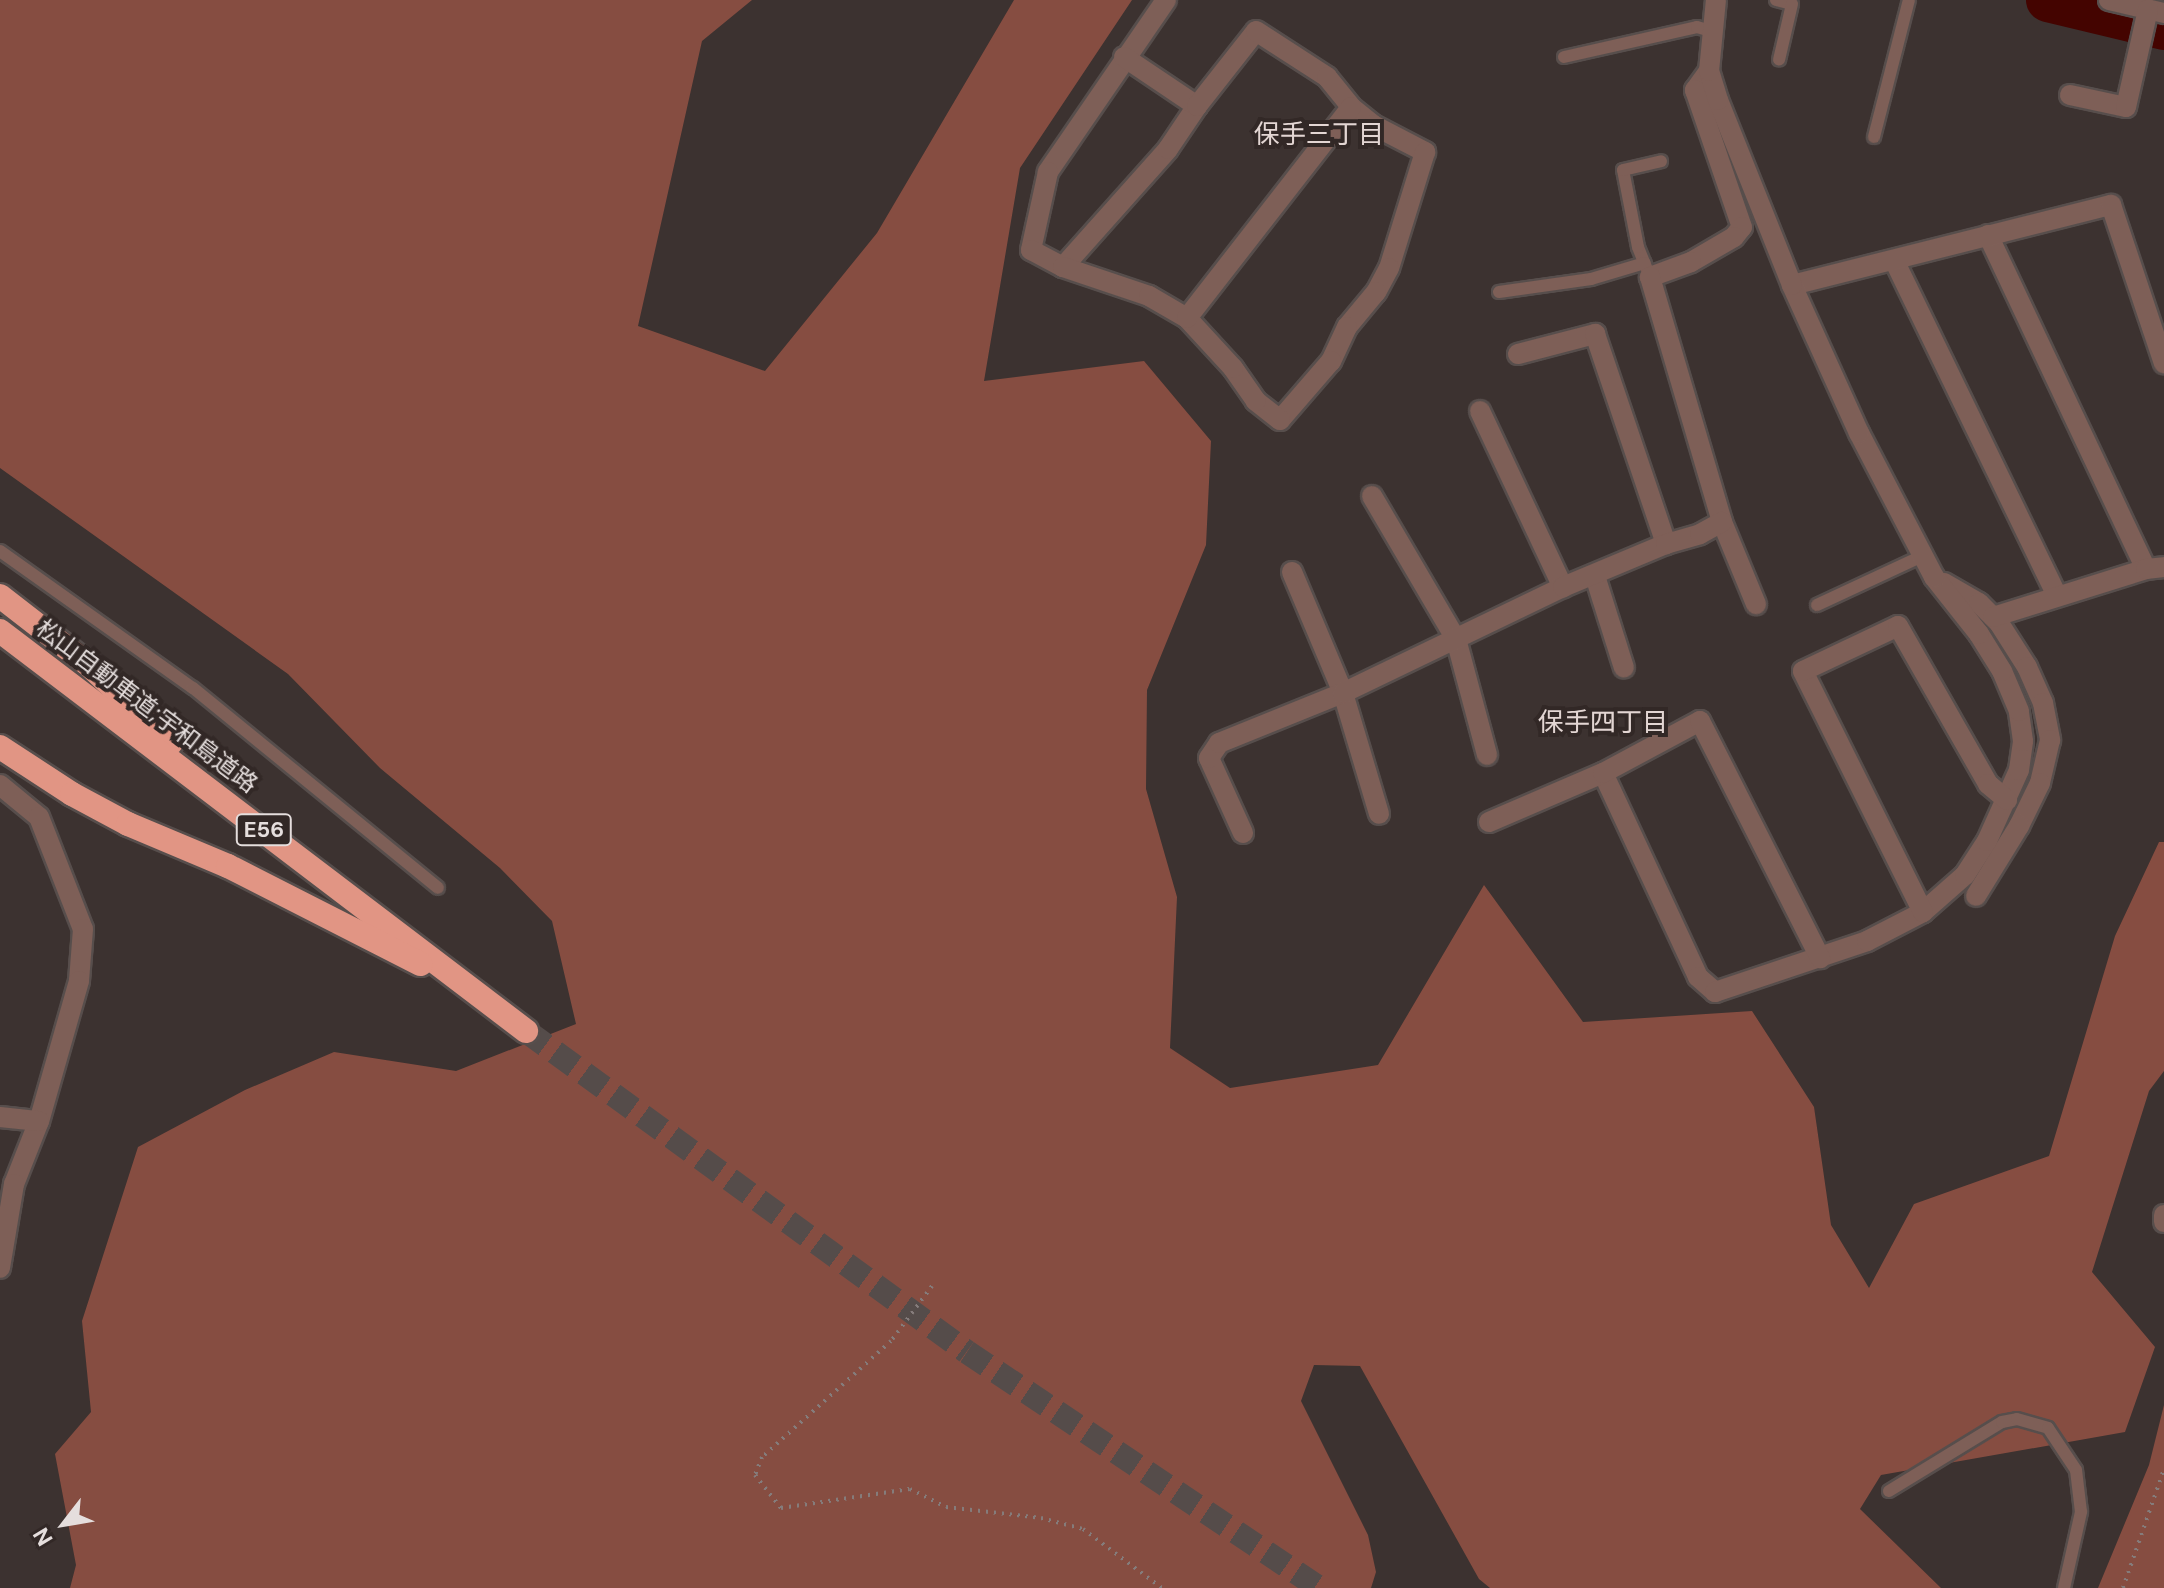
<!DOCTYPE html>
<html>
<head>
<meta charset="utf-8">
<style>
  body { margin:0 }
  #map { position:relative; width:2164px; height:1588px; overflow:hidden; background:#3c3230; font-family:"DM Sans","Noto Sans JP",sans-serif }
  div>[style] { position:absolute }
  [style*='--x'] { left:calc(var(--x)*1px); top:calc(var(--y)*1px); width:calc(var(--w)*1px); rotate:calc(var(--a)*1deg) }
  .green>* { inset:0; background:#864d41 }
  .river>* { height:44px; margin:-22px; padding:0 22px; transform-origin:22px; border-radius:22px; background:#440400 }
  .highway-tunnel>* { height:24px; margin-top:-12px; transform-origin:0; background:repeating-linear-gradient(90deg,#554c4a 0 24px,transparent 0 36px) }
  .path>* { height:4px; margin-top:-2px; transform-origin:0; background:repeating-linear-gradient(90deg,#857c7b 0 2px,transparent 0 8px) }
  .roads { filter:drop-shadow(2px 0 #574e4c) drop-shadow(-2px 0 #574e4c) drop-shadow(0 2px #574e4c) drop-shadow(0 -2px #574e4c) }
  .lane>* { height:12px; margin:-6px; padding:0 6px; transform-origin:6px; border-radius:6px; background:#7e5f57 }
  .street>* { height:20px; margin:-10px; padding:0 10px; transform-origin:10px; border-radius:10px; background:#7e5f57 }
  .highway>* { height:24px; margin:-12px; padding:0 12px; transform-origin:12px; border-radius:12px; background:#e19584 }
  span { translate:-50% -50%; white-space:nowrap; text-align:center; line-height:1.15; -webkit-text-stroke:8px #322826; paint-order:stroke }
  .shield-label span { padding:2px 6px; background:#322826; border:2px solid; border-radius:6px; -webkit-text-stroke-width:0 }
  .shield-label { font-size:22px; color:#e5dedd; font-weight:700 }
  .street-label { font-size:24px; color:#e5dedd }
  .neighbourhood-label { font-size:26px; color:#e3d6d3 }
  .north { position:absolute; left:24px; top:1484px; width:80px; height:80px; -webkit-text-stroke:6px #322826; paint-order:stroke; rotate:239deg; font-size:22px; font-weight:700; line-height:32px; text-align:center; color:#e5dedd }
  .north::after { content:''; display:block; margin:auto; width:28px; height:36px; background:#e5dedd; clip-path:polygon(50% 0,100% 100%,50% 72%,0 100%) }
</style>
</head>
<body>
<div id="map">
  <div class="green">
    <div style="clip-path:polygon(0 0,752px 0,702px 41px,638px 326px,765px 371px,877px 233px,1014px 0,1132px 0,1020px 168px,984px 381px,1144px 361px,1211px 441px,1206px 545px,1147px 690px,1146px 789px,1177px 897px,1170px 1048px,1230px 1088px,1378px 1065px,1484px 885px,1583px 1022px,1752px 1011px,1814px 1107px,1831px 1225px,1869px 1288px,1914px 1204px,2049px 1156px,2115px 936px,2159px 842px,2164px 842px,2164px 1071px,2149px 1091px,2092px 1272px,2155px 1347px,2125px 1432px,1881px 1475px,1860px 1509px,1941px 1588px,1490px 1588px,1479px 1579px,1360px 1366px,1314px 1365px,1301px 1401px,1368px 1535px,1376px 1572px,1371px 1588px,70px 1588px,76px 1565px,55px 1454px,91px 1412px,82px 1321px,138px 1147px,245px 1090px,334px 1052px,456px 1071px,576px 1024px,552px 921px,500px 868px,380px 768px,288px 674px,0 468px)"></div>
    <div style="clip-path:polygon(2164px 1405px,2164px 1588px,2098px 1588px,2149px 1465px)"></div>
  </div>
  <div class="river">
    <div style="--x:2048;--y:0;--w:119;--a:13.6"></div>
  </div>
  <div class="highway-tunnel">
    <div style="--x:526;--y:1031;--w:545;--a:36.05"></div>
    <div style="--x:967;--y:1352;--w:424;--a:33.8"></div>
  </div>
  <div class="path">
    <div style="--x:932;--y:1286;--w:69;--a:126.7"></div>
    <div style="--x:891;--y:1341;--w:173;--a:138"></div>
    <div style="--x:762;--y:1457;--w:19;--a:111"></div>
    <div style="--x:755;--y:1475;--w:42;--a:51.8"></div>
    <div style="--x:781;--y:1508;--w:130;--a:-8.4"></div>
    <div style="--x:910;--y:1489;--w:40;--a:26.6"></div>
    <div style="--x:946;--y:1507;--w:96;--a:6.6"></div>
    <div style="--x:1041;--y:1518;--w:43;--a:14.7"></div>
    <div style="--x:1083;--y:1529;--w:99;--a:36.8"></div>
    <div style="--x:2123;--y:1588;--w:126;--a:-71"></div>
  </div>
  <div class="roads">
    <div class="lane">
      <div style="--x:1776;--y:0;--w:16;--a:14"></div>
      <div style="--x:1792;--y:4;--w:57;--a:103.1"></div>
      <div style="--x:1564;--y:57;--w:136;--a:-12.7"></div>
      <div style="--x:1697;--y:27;--w:15;--a:16"></div>
      <div style="--x:1874;--y:137;--w:141;--a:-75.7"></div>
      <div style="--x:1650;--y:277;--w:32;--a:-112"></div>
      <div style="--x:1638;--y:247;--w:78;--a:-101"></div>
      <div style="--x:1623;--y:170;--w:39;--a:-13"></div>
      <div style="--x:1499;--y:292;--w:93;--a:-8"></div>
      <div style="--x:1591;--y:279;--w:56;--a:-16.5"></div>
      <div style="--x:0;--y:551;--w:237;--a:35.4"></div>
      <div style="--x:193;--y:688;--w:316;--a:39.2"></div>
      <div style="--x:1817;--y:605;--w:116;--a:-25"></div>
      <div style="--x:1889;--y:1491;--w:132;--a:-31.4"></div>
      <div style="--x:2002;--y:1422;--w:15;--a:-11"></div>
      <div style="--x:2017;--y:1419;--w:32;--a:16"></div>
      <div style="--x:2048;--y:1428;--w:50;--a:56.3"></div>
      <div style="--x:2076;--y:1470;--w:42;--a:83.2"></div>
      <div style="--x:2081;--y:1512;--w:78;--a:102.6"></div>
    </div>
    <div class="street">
      <div style="--x:1166;--y:0;--w:209;--a:124.5"></div>
      <div style="--x:1048;--y:172;--w:80;--a:102.3"></div>
      <div style="--x:1031;--y:250;--w:36;--a:28"></div>
      <div style="--x:1063;--y:267;--w:158;--a:-48.3"></div>
      <div style="--x:1168;--y:149;--w:52;--a:-56"></div>
      <div style="--x:2109;--y:0;--w:57;--a:13.3"></div>
      <div style="--x:1124;--y:57;--w:88;--a:33.9"></div>
      <div style="--x:1197;--y:106;--w:95;--a:-51.8"></div>
      <div style="--x:1256;--y:31;--w:85;--a:32.9"></div>
      <div style="--x:1327;--y:77;--w:38;--a:51"></div>
      <div style="--x:1351;--y:107;--w:28;--a:39"></div>
      <div style="--x:1373;--y:125;--w:59;--a:27.4"></div>
      <div style="--x:1425;--y:152;--w:121;--a:107.2"></div>
      <div style="--x:1389;--y:268;--w:27;--a:118"></div>
      <div style="--x:1376;--y:292;--w:45;--a:129.6"></div>
      <div style="--x:1347;--y:327;--w:38;--a:115"></div>
      <div style="--x:1331;--y:361;--w:78;--a:130.8"></div>
      <div style="--x:1280;--y:420;--w:31;--a:-142"></div>
      <div style="--x:1256;--y:401;--w:40;--a:-124.9"></div>
      <div style="--x:1233;--y:368;--w:68;--a:-132.6"></div>
      <div style="--x:1709;--y:71;--w:24;--a:126"></div>
      <div style="--x:1695;--y:90;--w:145;--a:71.1"></div>
      <div style="--x:1742;--y:227;--w:13;--a:129"></div>
      <div style="--x:1734;--y:237;--w:50;--a:149.8"></div>
      <div style="--x:1691;--y:262;--w:44;--a:159.9"></div>
      <div style="--x:1650;--y:277;--w:255;--a:73.6"></div>
      <div style="--x:1722;--y:522;--w:89;--a:67.5"></div>
      <div style="--x:2070;--y:95;--w:57;--a:12.1"></div>
      <div style="--x:2126;--y:107;--w:100;--a:-77.3"></div>
      <div style="--x:1988;--y:235;--w:369;--a:64.7"></div>
      <div style="--x:1894;--y:260;--w:373;--a:64.1"></div>
      <div style="--x:1063;--y:267;--w:91;--a:18.6"></div>
      <div style="--x:1149;--y:296;--w:44;--a:30.1"></div>
      <div style="--x:1187;--y:318;--w:267;--a:-52.1"></div>
      <div style="--x:1792;--y:285;--w:329;--a:-14.1"></div>
      <div style="--x:2111;--y:205;--w:167;--a:71.5"></div>
      <div style="--x:1518;--y:354;--w:80;--a:-14.6"></div>
      <div style="--x:1595;--y:334;--w:222;--a:71.3"></div>
      <div style="--x:1480;--y:411;--w:195;--a:64.8"></div>
      <div style="--x:1372;--y:496;--w:166;--a:59.6"></div>
      <div style="--x:1456;--y:639;--w:120;--a:75"></div>
      <div style="--x:1292;--y:572;--w:131;--a:67.1"></div>
      <div style="--x:1343;--y:693;--w:126;--a:73.4"></div>
      <div style="--x:1595;--y:576;--w:96;--a:72.5"></div>
      <div style="--x:1944;--y:583;--w:40;--a:29.7"></div>
      <div style="--x:1979;--y:603;--w:28;--a:45"></div>
      <div style="--x:1999;--y:623;--w:52;--a:57.5"></div>
      <div style="--x:2027;--y:667;--w:39;--a:66"></div>
      <div style="--x:2043;--y:703;--w:38;--a:79"></div>
      <div style="--x:2050;--y:740;--w:44;--a:103.1"></div>
      <div style="--x:2040;--y:783;--w:48;--a:116"></div>
      <div style="--x:2019;--y:826;--w:82;--a:121.6"></div>
      <div style="--x:1993;--y:617;--w:160;--a:-17.4"></div>
      <div style="--x:2146;--y:569;--w:18;--a:-6"></div>
      <div style="--x:1603;--y:773;--w:225;--a:65"></div>
      <div style="--x:1698;--y:977;--w:23;--a:41"></div>
      <div style="--x:1715;--y:992;--w:160;--a:-18.5"></div>
      <div style="--x:1867;--y:941;--w:63;--a:-27.4"></div>
      <div style="--x:1923;--y:912;--w:56;--a:-41.4"></div>
      <div style="--x:1965;--y:875;--w:40;--a:-57.1"></div>
      <div style="--x:1987;--y:841;--w:78;--a:-65.7"></div>
      <div style="--x:2019;--y:770;--w:29;--a:-82"></div>
      <div style="--x:2023;--y:741;--w:30;--a:-98"></div>
      <div style="--x:2019;--y:711;--w:43;--a:-113"></div>
      <div style="--x:2002;--y:671;--w:44;--a:-121.9"></div>
      <div style="--x:1979;--y:634;--w:73;--a:-128.3"></div>
      <div style="--x:1934;--y:577;--w:162;--a:-117.5"></div>
      <div style="--x:1859;--y:433;--w:162;--a:-114.4"></div>
      <div style="--x:1792;--y:285;--w:199;--a:-111.8"></div>
      <div style="--x:1718;--y:100;--w:30;--a:-107"></div>
      <div style="--x:1709;--y:71;--w:71;--a:-84.4"></div>
      <div style="--x:0;--y:785;--w:50;--a:39.4"></div>
      <div style="--x:39;--y:817;--w:120;--a:68.6"></div>
      <div style="--x:83;--y:929;--w:52;--a:94.4"></div>
      <div style="--x:79;--y:981;--w:146;--a:105.9"></div>
      <div style="--x:39;--y:1121;--w:68;--a:111.6"></div>
      <div style="--x:14;--y:1184;--w:85;--a:99.5"></div>
      <div style="--x:1489;--y:822;--w:124;--a:-23.3"></div>
      <div style="--x:1603;--y:773;--w:110;--a:-28.2"></div>
      <div style="--x:1700;--y:721;--w:266;--a:63.1"></div>
      <div style="--x:1243;--y:833;--w:82;--a:-114.4"></div>
      <div style="--x:1209;--y:758;--w:18;--a:-56"></div>
      <div style="--x:1219;--y:743;--w:134;--a:-22"></div>
      <div style="--x:1343;--y:693;--w:244;--a:-25.7"></div>
      <div style="--x:1563;--y:587;--w:112;--a:-22.7"></div>
      <div style="--x:1666;--y:544;--w:35;--a:-16"></div>
      <div style="--x:1700;--y:534;--w:25;--a:-29"></div>
      <div style="--x:1923;--y:912;--w:269;--a:-116.5"></div>
      <div style="--x:1803;--y:671;--w:105;--a:-25.3"></div>
      <div style="--x:1898;--y:626;--w:182;--a:60.3"></div>
      <div style="--x:1988;--y:784;--w:25;--a:40"></div>
      <div style="--x:0;--y:1117;--w:39;--a:6"></div>
      <div style="--x:2164;--y:1215;--w:7;--a:90"></div>
    </div>
    <div class="highway">
      <div style="--x:0;--y:596;--w:113;--a:37.8"></div>
      <div style="--x:89;--y:665;--w:113;--a:43.6"></div>
      <div style="--x:0;--y:631;--w:661;--a:37.25"></div>
      <div style="--x:0;--y:747;--w:86;--a:33.1"></div>
      <div style="--x:72;--y:794;--w:64;--a:28.2"></div>
      <div style="--x:128;--y:824;--w:108;--a:22.8"></div>
      <div style="--x:228;--y:866;--w:216;--a:27"></div>
    </div>
  </div>
  <div class="shield-label">
    <span style="left:264px;top:830px">E56</span>
  </div>
  <div class="street-label">
    <span style="left:147px;top:706px;rotate:37deg">松山自動車道;宇和島道路</span>
  </div>
  <div class="neighbourhood-label">
    <span style="left:1319px;top:135px">保手三丁目</span>
    <span style="left:1603px;top:723px">保手四丁目</span>
  </div>
  <div class="north">N</div>
</div>
</body>
</html>
